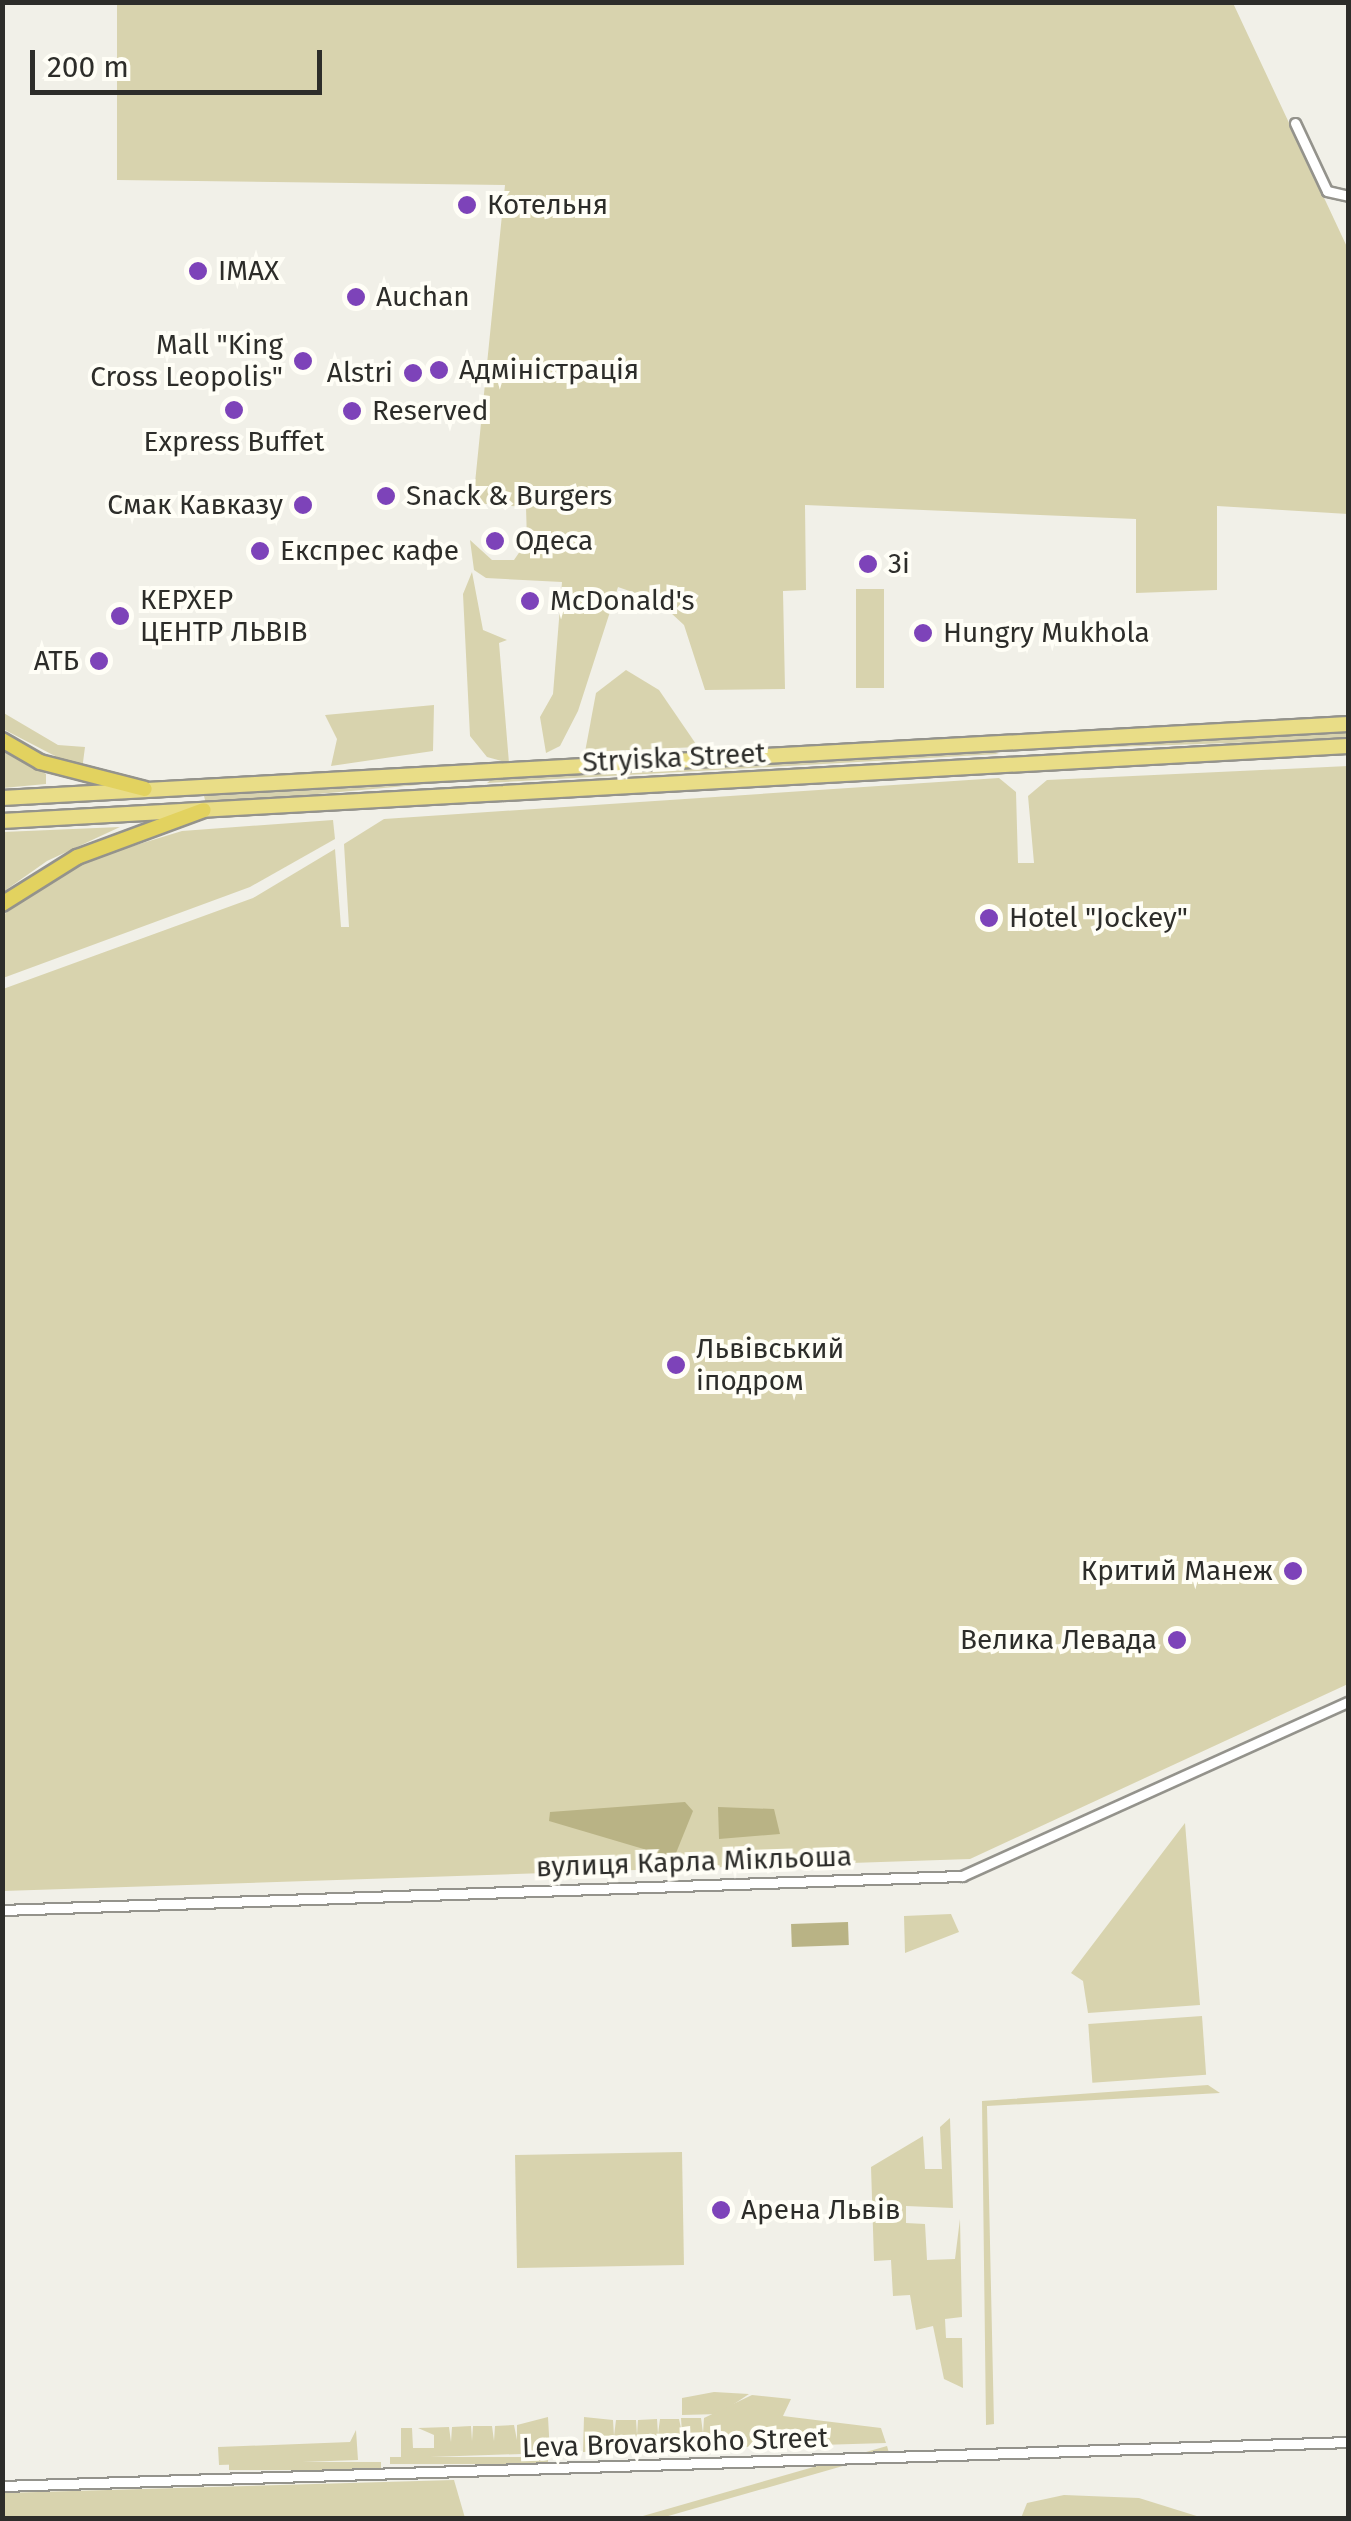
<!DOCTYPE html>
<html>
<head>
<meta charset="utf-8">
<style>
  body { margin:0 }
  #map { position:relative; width:1351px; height:2521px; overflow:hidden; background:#f1f0e8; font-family:"Fira Sans",sans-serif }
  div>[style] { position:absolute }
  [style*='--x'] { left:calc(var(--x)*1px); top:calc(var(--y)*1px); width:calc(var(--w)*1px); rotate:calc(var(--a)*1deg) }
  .green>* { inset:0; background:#d8d3ae; transform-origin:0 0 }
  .water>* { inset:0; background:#b9b385; transform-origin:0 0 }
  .roads { filter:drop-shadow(2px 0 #94938c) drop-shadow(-2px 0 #94938c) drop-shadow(0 2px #94938c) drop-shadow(0 -2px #94938c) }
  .minor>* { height:9px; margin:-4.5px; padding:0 4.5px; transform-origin:4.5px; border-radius:4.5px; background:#fff }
  .primary>* { height:14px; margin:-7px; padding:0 7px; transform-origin:7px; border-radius:7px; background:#e9dd87 }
  .trunk>* { height:14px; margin:-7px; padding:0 7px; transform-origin:7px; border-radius:7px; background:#e2d25f }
  .dots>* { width:28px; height:28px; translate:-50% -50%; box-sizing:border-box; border:5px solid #fffef6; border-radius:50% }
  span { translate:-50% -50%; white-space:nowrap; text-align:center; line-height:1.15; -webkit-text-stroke:8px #fffef6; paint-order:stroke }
  .poi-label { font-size:28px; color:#2d2d2a }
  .left { translate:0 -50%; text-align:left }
  .right { translate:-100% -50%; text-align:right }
  .street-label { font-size:28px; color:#2d2d2a }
  .frame { position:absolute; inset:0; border:5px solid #2d2d2a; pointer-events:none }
  .scale { position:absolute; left:30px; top:50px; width:292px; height:45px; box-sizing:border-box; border:5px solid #2d2d2a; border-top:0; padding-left:12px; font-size:30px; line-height:35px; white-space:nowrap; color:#2d2d2a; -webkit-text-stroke:8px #fffef6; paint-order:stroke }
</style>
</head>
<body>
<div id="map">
  <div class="green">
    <div style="clip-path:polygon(117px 3px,1233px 3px,1348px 249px,1348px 514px,1217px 506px,1217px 590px,1136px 593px,1136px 519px,805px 505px,806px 590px,783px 591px,785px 689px,705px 690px,684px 625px,658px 601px,618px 587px,578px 711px,560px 746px,546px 753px,540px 717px,553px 694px,562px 582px,486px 578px,474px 570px,470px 540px,492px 560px,514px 560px,527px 541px,526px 507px,473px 503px,505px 185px,117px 180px)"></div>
    <div style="clip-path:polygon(472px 572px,483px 630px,507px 640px,499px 643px,509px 763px,487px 757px,470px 736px,463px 594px)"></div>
    <div style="left:856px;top:589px;width:28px;height:99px"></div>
    <div style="clip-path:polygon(626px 670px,659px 690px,698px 747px,585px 752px,596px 693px)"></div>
    <div style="clip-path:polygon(434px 705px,433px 751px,331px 766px,337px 739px,325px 715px)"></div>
    <div style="clip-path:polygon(2px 712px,58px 745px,85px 747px,82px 770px,3px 729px)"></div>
    <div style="clip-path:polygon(1348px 731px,1348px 739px,1029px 750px,1033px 746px)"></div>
    <div style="clip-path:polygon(2px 746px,46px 774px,46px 784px,3px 788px)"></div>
    <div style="clip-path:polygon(986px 750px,999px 754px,487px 783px,492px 779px)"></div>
    <div style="clip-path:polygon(1348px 766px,1348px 1684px,970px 1859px,3px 1891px,3px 989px,253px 898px,335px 849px,341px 927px,349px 927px,344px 844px,384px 819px,999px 778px,1016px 792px,1018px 863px,1034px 863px,1028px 796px,1047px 780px)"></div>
    <div style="clip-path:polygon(428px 784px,206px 804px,204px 796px)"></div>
    <div style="clip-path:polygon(333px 820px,335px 839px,250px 887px,3px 978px,3px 915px,77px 863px,182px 831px)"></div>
    <div style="clip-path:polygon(120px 827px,47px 861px,3px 892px,3px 832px)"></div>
    <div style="clip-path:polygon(1185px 1823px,1200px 2005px,1088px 2013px,1083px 1981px,1071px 1973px)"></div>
    <div style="clip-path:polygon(951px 1914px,959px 1932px,905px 1953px,904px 1916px)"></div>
    <div style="left:1202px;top:2016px;width:59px;height:114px;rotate:86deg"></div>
    <div style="clip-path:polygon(1208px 2085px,1220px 2093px,987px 2106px,994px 2424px,986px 2425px,982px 2101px)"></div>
    <div style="clip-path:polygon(950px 2118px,953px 2208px,906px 2206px,906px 2223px,925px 2224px,927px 2260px,955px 2259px,960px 2219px,962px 2317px,945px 2319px,946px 2338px,962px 2338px,963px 2388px,944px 2379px,933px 2326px,916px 2330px,910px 2295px,893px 2296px,891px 2260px,874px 2261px,871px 2167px,923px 2136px,925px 2169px,942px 2169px,940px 2127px)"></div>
    <div style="left:682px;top:2152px;width:113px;height:167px;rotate:89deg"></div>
    <div style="clip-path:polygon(714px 2392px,749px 2394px,719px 2414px,682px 2415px,682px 2398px)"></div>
    <div style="clip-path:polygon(752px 2395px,791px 2399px,783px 2416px,881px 2428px,886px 2443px,583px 2452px,584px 2417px,613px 2420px,614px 2436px,616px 2420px,636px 2420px,637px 2435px,638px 2420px,657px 2419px,658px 2434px,660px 2419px,679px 2419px,682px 2433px,681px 2418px,701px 2418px,703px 2433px,704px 2418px)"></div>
    <div style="clip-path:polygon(548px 2417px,550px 2453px,401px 2458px,401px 2428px,412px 2428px,413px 2448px,434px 2448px,434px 2435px,418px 2428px,449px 2427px,451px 2442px,452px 2427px,471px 2426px,472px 2441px,473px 2426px,492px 2426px,494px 2441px,495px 2426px,514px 2425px,517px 2440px,517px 2425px)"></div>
    <div style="clip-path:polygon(356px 2430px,358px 2460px,219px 2465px,218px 2447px,350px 2442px)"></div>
    <div style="left:887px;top:2446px;width:7px;height:307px;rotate:74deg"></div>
    <div style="left:548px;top:2457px;width:7px;height:158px;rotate:90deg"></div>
    <div style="left:381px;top:2462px;width:8px;height:152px;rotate:90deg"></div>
    <div style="clip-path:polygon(454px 2480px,465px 2518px,3px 2518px,3px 2493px)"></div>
    <div style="clip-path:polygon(1064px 2495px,1139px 2498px,1203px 2518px,1021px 2518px,1027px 2503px)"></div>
  </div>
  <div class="water">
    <div style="clip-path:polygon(685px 1802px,693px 1811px,674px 1858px,549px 1821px,550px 1812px)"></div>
    <div style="clip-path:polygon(718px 1807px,774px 1809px,780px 1834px,719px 1839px)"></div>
    <div style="left:848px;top:1922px;width:23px;height:57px;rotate:88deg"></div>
  </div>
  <div class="roads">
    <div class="minor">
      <div style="--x:1295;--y:123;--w:75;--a:64.8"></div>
      <div style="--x:1327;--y:191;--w:22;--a:13"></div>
      <div style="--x:2;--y:1910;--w:961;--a:-2.03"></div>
      <div style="--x:962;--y:1876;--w:423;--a:-24.3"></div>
      <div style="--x:2;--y:2486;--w:1347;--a:-1.87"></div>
    </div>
    <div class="primary">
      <div style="--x:2;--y:798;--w:1348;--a:-3.15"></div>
      <div style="--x:2;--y:821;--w:1348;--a:-3.19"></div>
    </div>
    <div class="trunk">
      <div style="--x:2;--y:740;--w:44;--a:30.1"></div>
      <div style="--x:40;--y:762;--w:108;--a:14.4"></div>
      <div style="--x:2;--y:904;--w:89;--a:-32.1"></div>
      <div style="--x:77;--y:857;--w:135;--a:-20.3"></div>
    </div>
  </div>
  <div class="dots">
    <div style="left:467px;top:205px;background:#7d43b9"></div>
    <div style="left:198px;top:271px;background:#7d43b9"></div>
    <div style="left:356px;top:297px;background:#7d43b9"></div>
    <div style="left:303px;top:361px;background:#7d43b9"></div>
    <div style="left:439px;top:370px;background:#7d43b9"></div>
    <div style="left:413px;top:373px;background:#7d43b9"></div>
    <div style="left:234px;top:410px;background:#7d43b9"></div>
    <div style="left:352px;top:411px;background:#7d43b9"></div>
    <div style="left:386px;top:496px;background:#7d43b9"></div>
    <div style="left:303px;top:505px;background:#7d43b9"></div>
    <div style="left:495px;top:541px;background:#7d43b9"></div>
    <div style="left:260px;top:551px;background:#7d43b9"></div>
    <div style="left:868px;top:564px;background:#7d43b9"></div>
    <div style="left:530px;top:601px;background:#7d43b9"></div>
    <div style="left:120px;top:616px;background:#7d43b9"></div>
    <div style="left:923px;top:633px;background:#7d43b9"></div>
    <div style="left:99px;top:661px;background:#7d43b9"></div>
    <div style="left:989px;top:918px;background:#7d43b9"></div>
    <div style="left:676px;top:1365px;background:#7d43b9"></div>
    <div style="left:1293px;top:1571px;background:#7d43b9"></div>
    <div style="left:1177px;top:1640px;background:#7d43b9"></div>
    <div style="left:721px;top:2210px;background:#7d43b9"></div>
  </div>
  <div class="poi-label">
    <span class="left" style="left:487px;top:205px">Котельня</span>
    <span class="left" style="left:218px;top:271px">IMAX</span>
    <span class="left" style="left:376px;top:297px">Auchan</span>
    <span class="right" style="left:283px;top:361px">Mall "King<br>Cross Leopolis"</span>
    <span class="left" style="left:459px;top:370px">Адміністрація</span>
    <span class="right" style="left:393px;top:373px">Alstri</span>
    <span class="left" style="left:372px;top:411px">Reserved</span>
    <span style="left:234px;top:442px">Express Buffet</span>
    <span class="left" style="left:406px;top:496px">Snack &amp; Burgers</span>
    <span class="right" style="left:283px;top:505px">Смак Кавказу</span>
    <span class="left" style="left:515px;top:541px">Одеса</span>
    <span class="left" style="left:280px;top:551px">Експрес кафе</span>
    <span class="left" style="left:888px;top:564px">3і</span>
    <span class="left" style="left:140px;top:616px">КЕРХЕР<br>ЦЕНТР ЛЬВІВ</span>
    <span class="left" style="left:550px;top:601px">McDonald's</span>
    <span class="left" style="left:943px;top:633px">Hungry Mukhola</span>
    <span class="right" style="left:79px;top:661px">АТБ</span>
    <span class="left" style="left:1009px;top:918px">Hotel "Jockey"</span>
    <span class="left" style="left:696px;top:1365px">Львівський<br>іподром</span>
    <span class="right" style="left:1273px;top:1571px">Критий Манеж</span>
    <span class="right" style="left:1157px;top:1640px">Велика Левада</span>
    <span class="left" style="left:741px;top:2210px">Арена Львів</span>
  </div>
  <div class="street-label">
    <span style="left:674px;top:758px;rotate:-3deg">Stryiska Street</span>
    <span style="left:694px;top:1862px;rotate:-2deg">вулиця Карла Мікльоша</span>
    <span style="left:675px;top:2443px;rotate:-2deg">Leva Brovarskoho Street</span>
  </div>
  <div class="frame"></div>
  <div class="scale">200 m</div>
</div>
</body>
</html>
